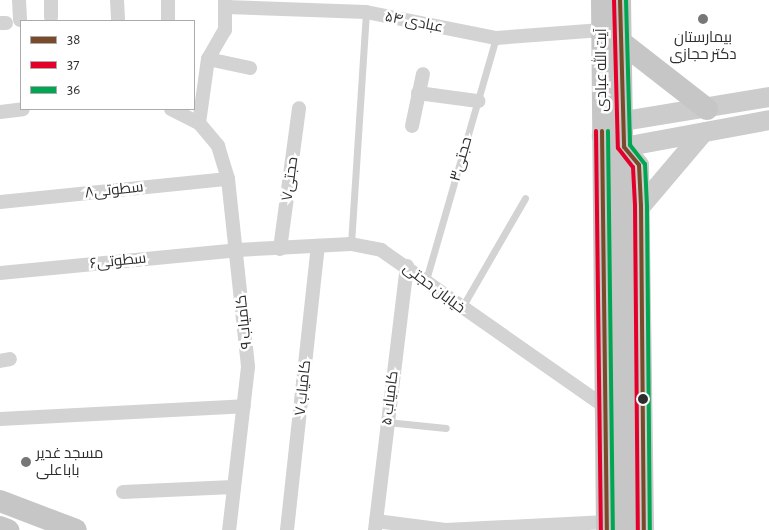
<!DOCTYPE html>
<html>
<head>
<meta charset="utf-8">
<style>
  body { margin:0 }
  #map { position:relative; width:769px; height:530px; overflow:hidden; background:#fff; font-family:"Alegreya Sans",Cairo,sans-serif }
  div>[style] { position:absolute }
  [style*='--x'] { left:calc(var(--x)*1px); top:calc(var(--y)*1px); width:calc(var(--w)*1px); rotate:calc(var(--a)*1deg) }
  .service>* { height:7px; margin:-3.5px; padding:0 3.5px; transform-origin:3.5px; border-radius:3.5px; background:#d3d3d3 }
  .minor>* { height:14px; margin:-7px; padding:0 7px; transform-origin:7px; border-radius:7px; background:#d3d3d3 }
  .secondary>* { height:20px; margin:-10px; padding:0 10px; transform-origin:10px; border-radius:10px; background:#ccc }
  .primary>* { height:22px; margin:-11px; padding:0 11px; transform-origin:11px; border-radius:11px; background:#c6c6c6 }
  .bus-1>* { height:4px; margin:-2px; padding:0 2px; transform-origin:2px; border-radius:2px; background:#7a4b2a }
  .bus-2>* { height:4px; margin:-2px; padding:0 2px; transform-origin:2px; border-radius:2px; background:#e4002b }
  .bus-3>* { height:4px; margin:-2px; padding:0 2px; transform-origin:2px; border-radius:2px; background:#00a651 }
  .dots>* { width:14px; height:14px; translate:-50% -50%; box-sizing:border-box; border:2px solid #fff; border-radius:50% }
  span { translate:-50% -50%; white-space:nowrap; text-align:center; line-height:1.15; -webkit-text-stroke:5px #fff; paint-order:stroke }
  .street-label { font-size:15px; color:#2e2e2e }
  .poi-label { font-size:15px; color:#2e2e2e }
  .left { translate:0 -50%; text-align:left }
  .legend { position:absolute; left:20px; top:20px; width:175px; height:90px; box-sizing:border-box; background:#fff; border:1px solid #ababab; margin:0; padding:6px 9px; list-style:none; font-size:15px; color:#2e2e2e }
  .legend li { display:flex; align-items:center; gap:10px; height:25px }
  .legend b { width:25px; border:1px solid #ababab }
</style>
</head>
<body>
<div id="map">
  <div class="service">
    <div style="--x:351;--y:244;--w:232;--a:-86.3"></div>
    <div style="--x:426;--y:280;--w:252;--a:-73.9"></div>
    <div style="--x:461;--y:309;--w:128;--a:-60"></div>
    <div style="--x:387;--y:422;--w:59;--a:5.8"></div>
  </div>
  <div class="minor">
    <div style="--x:19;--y:0;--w:20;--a:87"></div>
    <div style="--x:51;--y:0;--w:17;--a:90"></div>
    <div style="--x:117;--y:0;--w:21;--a:87"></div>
    <div style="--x:168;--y:0;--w:21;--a:90"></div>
    <div style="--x:225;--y:7;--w:141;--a:2"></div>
    <div style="--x:366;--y:12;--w:133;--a:11.3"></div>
    <div style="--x:496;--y:38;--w:106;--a:-4.3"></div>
    <div style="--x:0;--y:23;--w:6;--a:0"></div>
    <div style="--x:208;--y:59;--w:43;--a:12.1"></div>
    <div style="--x:418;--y:93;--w:61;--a:7.6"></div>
    <div style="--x:171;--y:109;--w:31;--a:27"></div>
    <div style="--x:199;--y:123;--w:30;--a:50"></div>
    <div style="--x:218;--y:146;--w:34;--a:73"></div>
    <div style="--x:228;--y:179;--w:189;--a:83.9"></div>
    <div style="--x:248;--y:367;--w:164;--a:96.6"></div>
    <div style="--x:0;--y:112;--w:23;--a:-7"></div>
    <div style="--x:199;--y:123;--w:65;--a:-82"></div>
    <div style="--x:208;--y:59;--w:34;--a:-60"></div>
    <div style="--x:225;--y:30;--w:30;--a:-90"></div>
    <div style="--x:412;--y:126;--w:53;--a:-78.1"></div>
    <div style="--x:0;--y:202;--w:229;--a:-5.8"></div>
    <div style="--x:280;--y:249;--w:142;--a:-82.3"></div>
    <div style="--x:0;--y:273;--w:238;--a:-5.5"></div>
    <div style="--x:237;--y:250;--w:114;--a:-3"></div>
    <div style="--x:351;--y:244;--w:31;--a:11"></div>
    <div style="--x:381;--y:250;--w:276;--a:35"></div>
    <div style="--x:0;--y:361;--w:10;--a:-11"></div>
    <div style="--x:0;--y:419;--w:244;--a:-3"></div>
    <div style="--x:123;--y:492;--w:110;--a:-2.6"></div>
    <div style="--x:376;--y:521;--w:70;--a:7.4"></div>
    <div style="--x:445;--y:530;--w:162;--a:-2.8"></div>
    <div style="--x:287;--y:530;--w:286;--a:-83.8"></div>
    <div style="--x:375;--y:530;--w:266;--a:-83.1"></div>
  </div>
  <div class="secondary">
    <div style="--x:769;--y:97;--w:147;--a:170.6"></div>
    <div style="--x:624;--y:121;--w:27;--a:146"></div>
    <div style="--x:602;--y:136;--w:25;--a:27"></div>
    <div style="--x:624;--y:147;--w:147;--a:-10.5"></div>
    <div style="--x:624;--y:147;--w:23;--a:50"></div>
    <div style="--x:639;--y:165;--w:365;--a:89.2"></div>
    <div style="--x:641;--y:206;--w:96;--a:-49.7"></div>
  </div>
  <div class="primary">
    <div style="--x:602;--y:0;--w:530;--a:89.46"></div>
    <div style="--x:620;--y:0;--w:530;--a:89.14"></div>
    <div style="--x:621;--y:42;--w:109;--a:37.9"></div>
    <div style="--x:0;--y:501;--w:81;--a:20.9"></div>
    <div style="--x:0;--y:527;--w:9;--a:21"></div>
  </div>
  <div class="bus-1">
    <div style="--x:620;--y:0;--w:147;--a:88.4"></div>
    <div style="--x:624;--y:147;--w:23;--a:50"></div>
    <div style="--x:639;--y:165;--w:41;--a:87.2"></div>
    <div style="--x:641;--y:206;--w:324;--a:89.5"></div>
    <div style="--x:602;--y:131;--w:399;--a:89.3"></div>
  </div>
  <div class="bus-2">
    <div style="--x:614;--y:0;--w:148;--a:88.5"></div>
    <div style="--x:618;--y:148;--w:24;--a:52"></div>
    <div style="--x:633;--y:167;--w:39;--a:87"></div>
    <div style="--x:635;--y:206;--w:324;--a:89.5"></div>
    <div style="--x:596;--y:131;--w:399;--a:89.3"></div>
  </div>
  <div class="bus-3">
    <div style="--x:626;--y:0;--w:145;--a:88.4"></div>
    <div style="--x:630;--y:145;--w:24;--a:52"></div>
    <div style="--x:645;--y:164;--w:42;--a:87.3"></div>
    <div style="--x:647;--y:206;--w:324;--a:89.5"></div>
    <div style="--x:608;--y:131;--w:399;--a:89.3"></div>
  </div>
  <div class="dots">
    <div style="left:703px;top:19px;background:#777"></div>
    <div style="left:643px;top:399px;background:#2e2e2e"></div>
    <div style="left:26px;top:462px;background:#777"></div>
  </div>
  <div class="street-label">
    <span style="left:414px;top:22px;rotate:11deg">عبادی ۵۴</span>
    <span style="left:602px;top:70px;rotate:-90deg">آیت الله عبادی</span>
    <span style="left:461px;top:159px;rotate:-74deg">حجتی۳</span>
    <span style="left:290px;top:179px;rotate:-82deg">حجتی۷</span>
    <span style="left:114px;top:190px;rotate:-6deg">سطوتی۸</span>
    <span style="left:118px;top:261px;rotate:-6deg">سطوتی۶</span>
    <span style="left:434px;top:288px;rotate:37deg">خیابان حجتی</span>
    <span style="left:244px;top:322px;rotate:-96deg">کامیاب ۹</span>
    <span style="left:303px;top:388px;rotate:-84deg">کامیاب ۷</span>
    <span style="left:390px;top:398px;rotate:-83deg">کامیاب ۵</span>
  </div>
  <div class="poi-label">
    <span style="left:703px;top:46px">بیمارستان<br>دکتر حجازی</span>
    <span class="left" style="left:36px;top:462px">مسجد غدیر<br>باباعلی</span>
  </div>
  <ul class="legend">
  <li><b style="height:6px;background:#7a4b2a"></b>38</li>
  <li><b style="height:6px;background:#e4002b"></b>37</li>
  <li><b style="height:6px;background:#00a651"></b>36</li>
  </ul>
</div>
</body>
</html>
